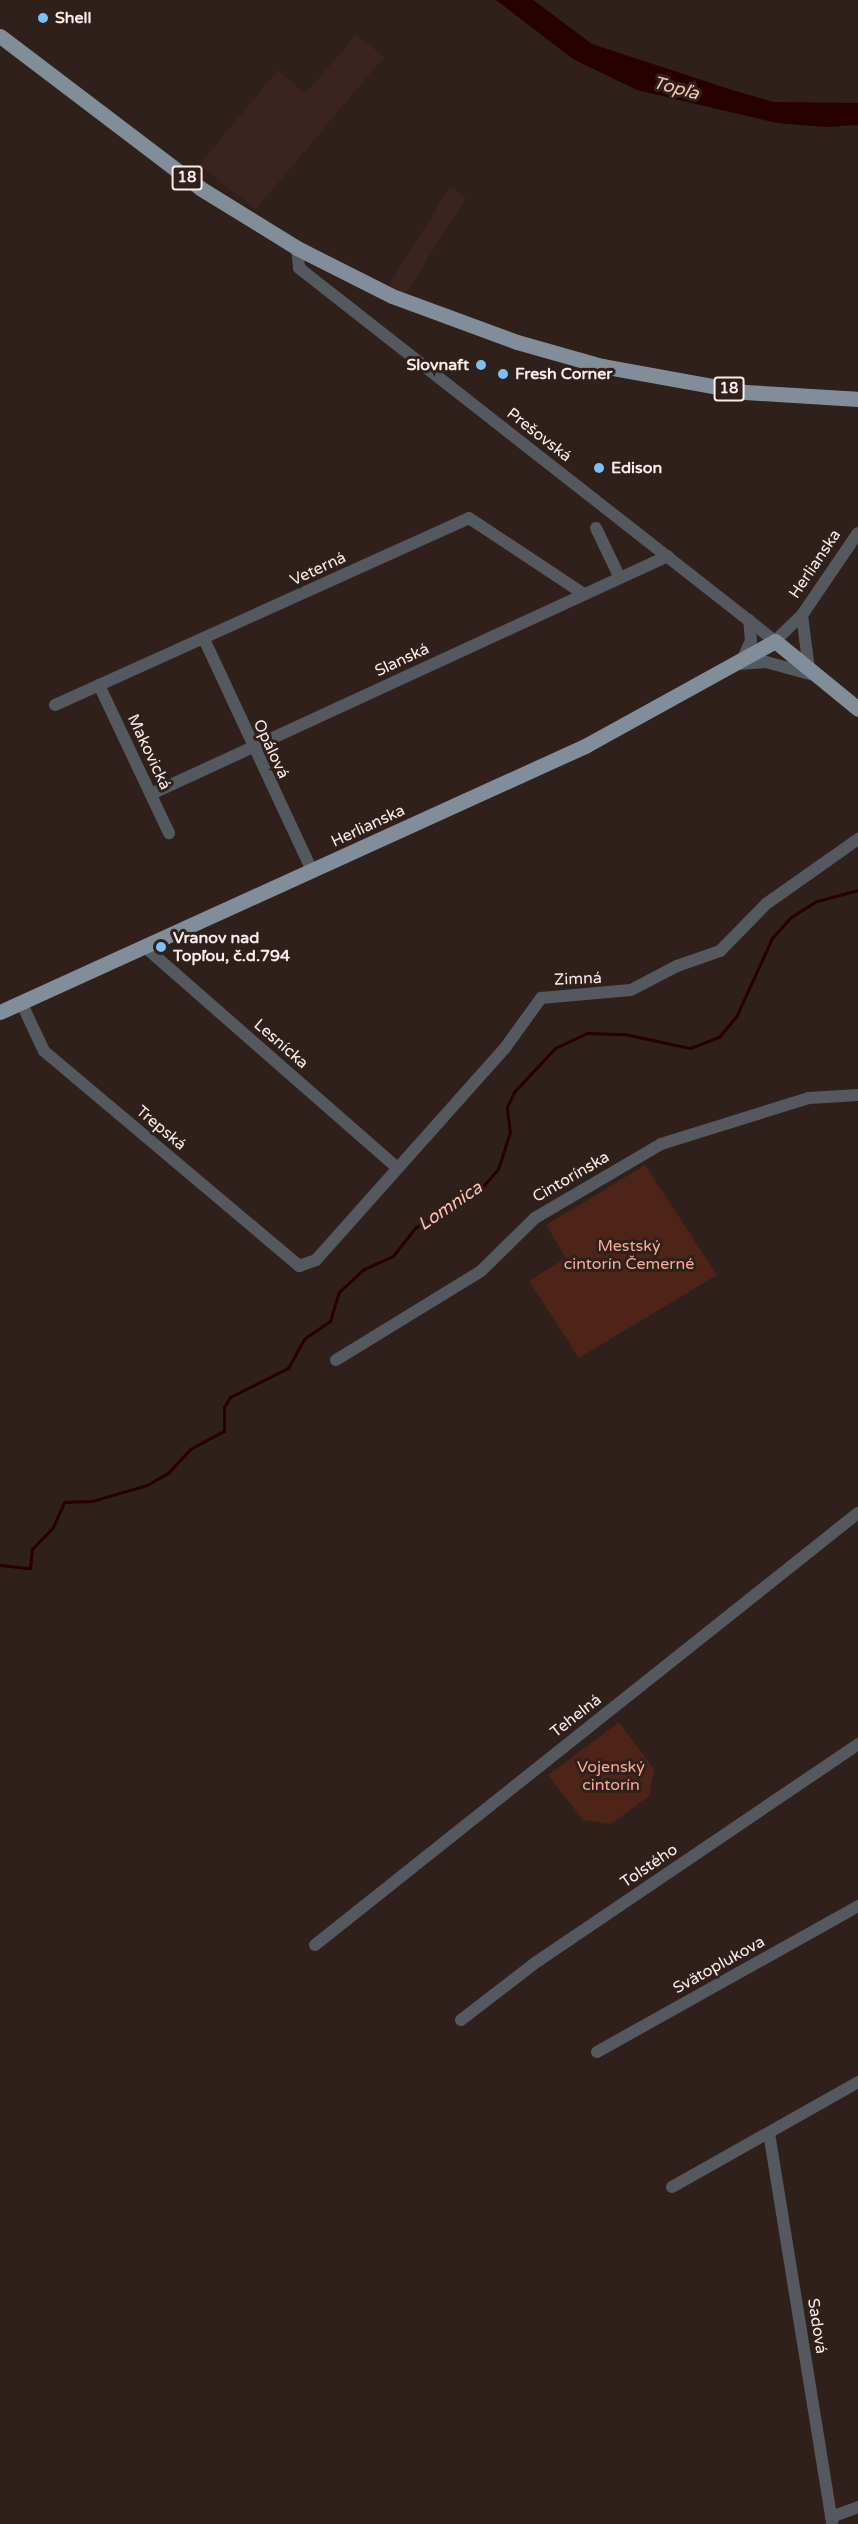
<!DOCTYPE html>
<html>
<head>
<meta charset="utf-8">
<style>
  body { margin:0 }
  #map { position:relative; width:858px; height:2524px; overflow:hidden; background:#2f201b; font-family:"Varela Round",sans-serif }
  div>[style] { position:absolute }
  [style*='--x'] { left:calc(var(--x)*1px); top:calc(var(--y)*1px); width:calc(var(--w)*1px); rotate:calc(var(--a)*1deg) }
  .built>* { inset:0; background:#3b241f; transform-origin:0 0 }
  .green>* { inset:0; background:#4e2318 }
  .water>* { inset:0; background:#270000 }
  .stream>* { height:3px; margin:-1.5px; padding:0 1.5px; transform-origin:1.5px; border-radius:1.5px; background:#270000 }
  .minor>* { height:12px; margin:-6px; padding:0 6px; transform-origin:6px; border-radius:6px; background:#53595f }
  .major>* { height:15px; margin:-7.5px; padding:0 7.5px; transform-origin:7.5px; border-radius:7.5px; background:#818e99 }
  .dots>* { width:16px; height:16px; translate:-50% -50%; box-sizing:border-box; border:3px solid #2f201b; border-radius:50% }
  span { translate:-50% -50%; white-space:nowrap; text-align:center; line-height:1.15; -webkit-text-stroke:6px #2f201b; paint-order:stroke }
  .shield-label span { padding:2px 4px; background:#2f201b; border:2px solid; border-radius:4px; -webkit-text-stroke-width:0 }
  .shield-label { font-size:15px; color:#f8edea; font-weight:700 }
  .poi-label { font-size:16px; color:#f8edea; font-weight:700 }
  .left { translate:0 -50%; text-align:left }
  .right { translate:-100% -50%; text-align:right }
  .street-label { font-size:16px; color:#f8edea }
  .park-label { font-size:16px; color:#f8ab96 }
  .water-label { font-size:18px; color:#fdc2b2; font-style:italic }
</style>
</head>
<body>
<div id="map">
  <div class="built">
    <div style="clip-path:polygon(356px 35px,384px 57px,256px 209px,199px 165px,278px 70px,305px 94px)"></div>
    <div style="left:450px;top:187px;width:19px;height:115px;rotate:32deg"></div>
  </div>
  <div class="green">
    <div style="clip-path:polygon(645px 1165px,717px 1275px,579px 1358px,529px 1281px,566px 1258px,546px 1225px)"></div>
    <div style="clip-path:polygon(619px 1722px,654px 1769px,649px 1796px,611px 1824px,583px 1820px,548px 1775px)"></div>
  </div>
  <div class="water">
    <div style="clip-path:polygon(496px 0,533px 0,592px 44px,732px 90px,773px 102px,858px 103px,858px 125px,825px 127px,777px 123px,637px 90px,573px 59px)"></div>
  </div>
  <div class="stream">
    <div style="--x:0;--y:1565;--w:30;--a:6"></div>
    <div style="--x:30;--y:1568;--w:19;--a:-84"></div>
    <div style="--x:32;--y:1549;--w:30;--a:-46"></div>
    <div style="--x:53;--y:1527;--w:27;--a:-66"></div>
    <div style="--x:64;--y:1502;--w:28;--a:-2"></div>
    <div style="--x:92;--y:1501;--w:57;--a:-16.2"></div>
    <div style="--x:147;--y:1485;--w:24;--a:-30"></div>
    <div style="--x:168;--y:1473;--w:33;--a:-47"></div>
    <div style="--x:190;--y:1449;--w:38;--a:-28"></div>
    <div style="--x:224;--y:1431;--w:24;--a:-90"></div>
    <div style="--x:224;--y:1407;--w:12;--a:-59"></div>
    <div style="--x:230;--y:1397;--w:65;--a:-26.6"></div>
    <div style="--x:288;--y:1368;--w:33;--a:-61"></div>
    <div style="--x:304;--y:1339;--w:32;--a:-35"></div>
    <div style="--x:330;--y:1321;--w:30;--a:-73"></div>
    <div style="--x:339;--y:1292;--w:34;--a:-43"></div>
    <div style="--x:364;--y:1269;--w:32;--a:-24"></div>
    <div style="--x:393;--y:1256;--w:36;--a:-52"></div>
    <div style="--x:415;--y:1228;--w:73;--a:-29.7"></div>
    <div style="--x:478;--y:1192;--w:30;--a:-49"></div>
    <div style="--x:498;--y:1169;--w:38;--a:-72"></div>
    <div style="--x:510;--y:1133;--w:26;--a:-97"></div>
    <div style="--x:507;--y:1107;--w:17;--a:-65"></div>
    <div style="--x:514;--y:1092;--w:60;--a:-47"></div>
    <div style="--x:555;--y:1048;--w:35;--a:-25"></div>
    <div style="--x:587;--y:1033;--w:37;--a:2"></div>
    <div style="--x:624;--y:1034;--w:67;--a:12"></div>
    <div style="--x:690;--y:1048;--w:31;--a:-21"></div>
    <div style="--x:719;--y:1037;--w:26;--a:-50"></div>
    <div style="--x:736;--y:1017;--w:87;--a:-65.5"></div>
    <div style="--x:772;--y:938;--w:28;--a:-48"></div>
    <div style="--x:791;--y:917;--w:31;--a:-32"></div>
    <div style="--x:817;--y:901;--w:42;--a:-15"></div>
  </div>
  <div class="minor">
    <div style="--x:297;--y:248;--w:20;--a:84"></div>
    <div style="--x:299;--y:268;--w:605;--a:38.08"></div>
    <div style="--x:775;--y:641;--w:37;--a:-44"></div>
    <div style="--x:802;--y:615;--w:99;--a:-55.7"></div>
    <div style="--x:596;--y:528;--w:55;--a:64.4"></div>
    <div style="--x:802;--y:615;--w:55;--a:82.7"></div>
    <div style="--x:204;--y:639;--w:256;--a:65"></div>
    <div style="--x:743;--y:658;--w:19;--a:-65"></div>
    <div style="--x:751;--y:641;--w:21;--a:-95"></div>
    <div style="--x:738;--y:664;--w:28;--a:-4"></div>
    <div style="--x:766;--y:662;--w:50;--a:15.2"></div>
    <div style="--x:99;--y:685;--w:164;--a:64.7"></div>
    <div style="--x:55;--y:705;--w:454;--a:-24.3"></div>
    <div style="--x:469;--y:518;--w:138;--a:33.5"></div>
    <div style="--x:151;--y:794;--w:569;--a:-24.72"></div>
    <div style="--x:145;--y:947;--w:334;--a:41.2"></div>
    <div style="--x:21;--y:1002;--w:54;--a:64.9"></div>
    <div style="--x:44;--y:1051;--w:334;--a:40.1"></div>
    <div style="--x:299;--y:1266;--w:18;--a:-19"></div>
    <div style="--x:316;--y:1260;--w:284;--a:-48.3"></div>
    <div style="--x:505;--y:1048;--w:62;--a:-54.2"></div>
    <div style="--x:541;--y:998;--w:90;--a:-5.1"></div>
    <div style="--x:631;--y:990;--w:52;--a:-27.6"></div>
    <div style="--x:677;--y:966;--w:46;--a:-19.2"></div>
    <div style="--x:720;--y:951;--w:66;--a:-45.6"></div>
    <div style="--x:766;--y:904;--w:113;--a:-35.2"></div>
    <div style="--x:336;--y:1360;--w:170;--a:-31.5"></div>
    <div style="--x:481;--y:1271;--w:76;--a:-44.5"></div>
    <div style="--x:535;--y:1218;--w:146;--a:-30.4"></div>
    <div style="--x:661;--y:1144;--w:155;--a:-17.3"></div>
    <div style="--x:809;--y:1098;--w:49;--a:-3.5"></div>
    <div style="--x:315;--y:1945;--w:694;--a:-38.51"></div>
    <div style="--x:461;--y:2020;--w:93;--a:-37.6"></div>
    <div style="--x:535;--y:1963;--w:390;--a:-34.1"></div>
    <div style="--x:597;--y:2052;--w:299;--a:-29.2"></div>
    <div style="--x:769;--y:2133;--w:396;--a:80.8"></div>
    <div style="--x:672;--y:2187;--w:214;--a:-29.4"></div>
    <div style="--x:831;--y:2517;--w:29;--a:-20"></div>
  </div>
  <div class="major">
    <div style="--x:0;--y:36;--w:251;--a:37.2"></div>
    <div style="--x:200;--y:188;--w:114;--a:31.7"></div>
    <div style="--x:297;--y:248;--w:106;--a:26.8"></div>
    <div style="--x:392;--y:296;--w:133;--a:20.2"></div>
    <div style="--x:517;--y:342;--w:88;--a:15.8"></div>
    <div style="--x:602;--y:366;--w:145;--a:10.3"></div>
    <div style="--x:745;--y:392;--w:113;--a:3.5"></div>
    <div style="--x:0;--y:1012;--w:643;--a:-24.45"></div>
    <div style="--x:585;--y:746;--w:217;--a:-28.9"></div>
    <div style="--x:775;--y:641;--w:107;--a:39.3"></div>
  </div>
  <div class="dots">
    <div style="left:43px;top:18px;background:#79bff8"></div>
    <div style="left:481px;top:365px;background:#79bff8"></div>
    <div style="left:503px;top:374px;background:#79bff8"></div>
    <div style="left:599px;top:468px;background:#79bff8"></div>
    <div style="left:161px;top:947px;background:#79bff8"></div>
  </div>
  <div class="shield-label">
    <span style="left:187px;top:178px">18</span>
    <span style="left:729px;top:389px">18</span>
  </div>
  <div class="poi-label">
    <span class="left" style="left:55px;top:18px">Shell</span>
    <span class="right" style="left:469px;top:365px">Slovnaft</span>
    <span class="left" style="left:515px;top:374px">Fresh Corner</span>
    <span class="left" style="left:611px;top:468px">Edison</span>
    <span class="left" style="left:173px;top:947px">Vranov nad<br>Topľou, č.d.794</span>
  </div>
  <div class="street-label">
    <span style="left:539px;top:435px;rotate:38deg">Prešovská</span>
    <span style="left:815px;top:564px;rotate:-56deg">Herlianska</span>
    <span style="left:318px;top:569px;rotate:-25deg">Veterná</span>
    <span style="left:402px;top:660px;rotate:-25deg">Slanská</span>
    <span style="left:271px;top:749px;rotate:65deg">Opálová</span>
    <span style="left:149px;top:752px;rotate:65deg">Makovická</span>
    <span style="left:368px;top:826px;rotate:-25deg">Herlianska</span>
    <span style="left:578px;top:979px;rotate:-2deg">Zimná</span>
    <span style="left:281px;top:1044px;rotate:41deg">Lesnícka</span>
    <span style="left:161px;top:1128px;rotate:40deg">Trepská</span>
    <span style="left:571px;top:1177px;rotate:-30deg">Cintorínska</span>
    <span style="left:576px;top:1716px;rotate:-38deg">Tehelná</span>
    <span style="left:649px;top:1866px;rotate:-34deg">Tolstého</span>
    <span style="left:719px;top:1965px;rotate:-29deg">Svätoplukova</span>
    <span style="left:817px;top:2326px;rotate:81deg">Sadová</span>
  </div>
  <div class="park-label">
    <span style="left:629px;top:1255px">Mestský<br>cintorín Čemerné</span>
    <span style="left:611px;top:1776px">Vojenský<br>cintorín</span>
  </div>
  <div class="water-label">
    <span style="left:676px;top:88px;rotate:15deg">Topľa</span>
    <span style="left:450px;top:1206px;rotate:-34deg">Lomnica</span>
  </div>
</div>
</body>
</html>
